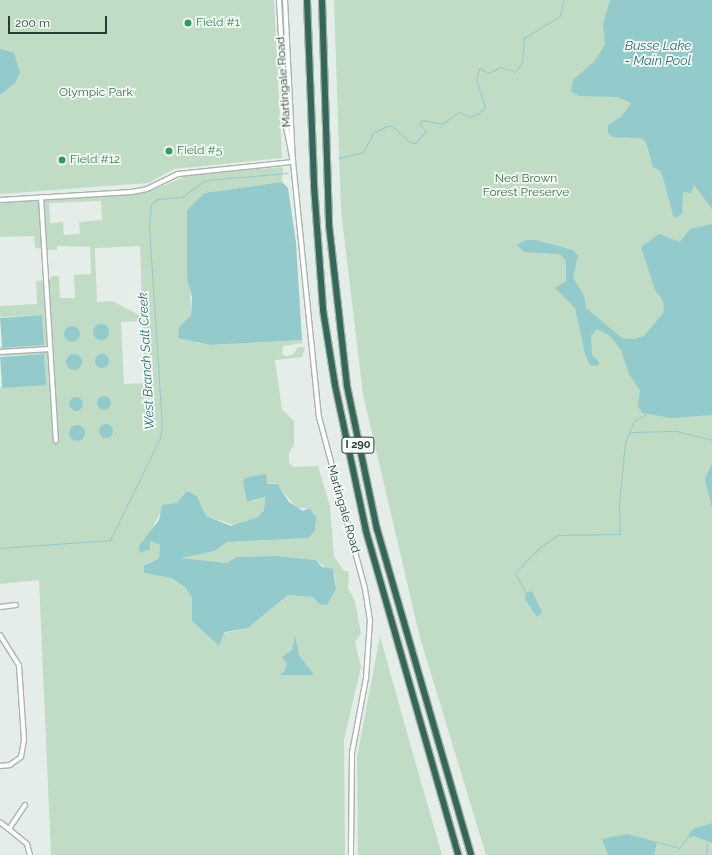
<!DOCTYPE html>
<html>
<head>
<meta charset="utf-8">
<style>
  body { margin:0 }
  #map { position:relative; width:712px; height:855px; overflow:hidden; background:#e5ede9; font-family:Raleway,sans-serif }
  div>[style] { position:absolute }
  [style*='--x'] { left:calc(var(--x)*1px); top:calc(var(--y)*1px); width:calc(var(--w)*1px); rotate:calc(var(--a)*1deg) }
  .green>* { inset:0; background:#c1dcc5 }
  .water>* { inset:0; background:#93cacc; transform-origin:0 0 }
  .round { border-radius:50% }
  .stream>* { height:1px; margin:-0.5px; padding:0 0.5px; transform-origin:0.5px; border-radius:0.5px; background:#93cacc }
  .roads { filter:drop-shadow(1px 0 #a8b5af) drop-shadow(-1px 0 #a8b5af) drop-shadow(0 1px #a8b5af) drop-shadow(0 -1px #a8b5af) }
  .minor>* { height:4px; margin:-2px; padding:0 2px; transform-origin:2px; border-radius:2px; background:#fff }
  .highway>* { height:6px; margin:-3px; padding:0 3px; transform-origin:3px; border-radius:3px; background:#346757 }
  .dots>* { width:11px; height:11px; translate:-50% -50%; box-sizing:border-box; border:2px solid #f6faf7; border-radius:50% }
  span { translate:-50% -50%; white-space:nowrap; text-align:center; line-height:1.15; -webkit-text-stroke:3.5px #f6faf7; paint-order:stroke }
  .shield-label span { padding:1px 3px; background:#f6faf7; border:1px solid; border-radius:3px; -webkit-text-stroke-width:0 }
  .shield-label { font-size:11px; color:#263d35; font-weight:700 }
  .leisure-label { font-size:12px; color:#27864d }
  .left { translate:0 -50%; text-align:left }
  .street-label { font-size:12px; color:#263d35 }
  .park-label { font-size:12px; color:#347145 }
  .water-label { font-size:13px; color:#257074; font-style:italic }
  .scale { position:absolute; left:8px; top:16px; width:99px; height:18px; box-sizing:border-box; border:2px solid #263d35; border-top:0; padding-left:5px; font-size:12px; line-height:14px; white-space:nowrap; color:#263d35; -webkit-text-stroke:3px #f6faf7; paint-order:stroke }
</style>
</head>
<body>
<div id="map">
  <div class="green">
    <div style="clip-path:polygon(0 0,274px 0,282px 158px,174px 169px,148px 183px,0 194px)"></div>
    <div style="clip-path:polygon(334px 0,712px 0,712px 855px,486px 855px,419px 634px,363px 394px,341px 211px)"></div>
    <div style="clip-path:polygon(evenodd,283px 167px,282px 182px,204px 193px,187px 210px,191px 314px,178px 331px,197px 343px,210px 345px,302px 340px,303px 343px,283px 346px,282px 354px,287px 356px,294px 354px,298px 347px,305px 347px,302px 357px,275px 360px,282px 409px,294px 421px,294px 445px,289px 453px,289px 463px,294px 467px,318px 466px,330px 506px,334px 556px,344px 571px,349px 571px,348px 588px,355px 601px,361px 633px,355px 642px,361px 667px,344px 740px,345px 855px,51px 855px,39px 580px,0 584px,0 387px,46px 384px,44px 354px,0 356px,0 347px,44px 345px,42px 315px,0 317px,0 306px,37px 304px,36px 281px,49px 280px,52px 276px,59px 276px,60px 298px,75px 298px,74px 275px,91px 274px,90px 247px,57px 246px,57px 250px,51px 250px,35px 248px,34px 236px,0 237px,0 202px,148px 192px,191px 174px,283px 167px,101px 201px,102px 220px,79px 222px,80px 234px,64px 235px,63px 222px,50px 223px,49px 203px,101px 201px,283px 167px,140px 246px,145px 383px,124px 384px,121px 322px,139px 321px,139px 315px,112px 301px,97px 302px,95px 248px,140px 246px,283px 167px,75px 355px,79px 357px,80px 367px,72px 370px,67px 365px,70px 356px,75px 355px,283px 167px,77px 397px,83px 406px,74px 411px,70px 409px,72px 398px,77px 397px,283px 167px,70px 428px,85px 432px,83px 437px,76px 440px,69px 433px,70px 428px,283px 167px,275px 483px,297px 508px,309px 508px,316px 526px,308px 538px,227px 542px,215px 551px,180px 558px,227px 563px,236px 557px,277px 556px,316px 560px,335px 575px,336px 589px,329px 600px,319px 604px,313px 597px,288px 595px,248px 628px,225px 633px,219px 646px,192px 621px,192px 598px,185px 587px,171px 578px,144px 573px,150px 562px,159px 558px,160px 545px,150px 541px,150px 549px,140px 553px,162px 509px,177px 503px,188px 491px,197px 496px,206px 516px,237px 526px,258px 517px,264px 510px,265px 497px,250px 502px,266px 484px,275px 483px)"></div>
    <div style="clip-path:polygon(380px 636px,413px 754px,442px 855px,358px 855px,357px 757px)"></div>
  </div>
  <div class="water">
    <div style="clip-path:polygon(610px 0,712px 0,712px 209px,694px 185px,691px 193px,683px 192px,682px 214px,674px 218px,661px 171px,653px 167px,646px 142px,641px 138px,612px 137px,608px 133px,608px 125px,621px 117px,631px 103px,617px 97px,579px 96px,571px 91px,573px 80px,595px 61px,605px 44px,603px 24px)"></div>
    <div style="clip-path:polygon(0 49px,14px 53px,20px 73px,15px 83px,0 95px)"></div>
    <div style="clip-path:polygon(282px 182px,288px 188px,296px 243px,302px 340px,210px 345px,178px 338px,179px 327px,191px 315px,192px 297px,187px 279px,187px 210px,204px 193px)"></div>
    <div style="clip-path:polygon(712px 224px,712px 415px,672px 418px,642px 413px,638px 406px,640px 390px,629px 374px,621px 350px,609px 335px,597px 329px,591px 336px,592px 355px,600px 363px,597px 366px,590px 365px,585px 354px,575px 308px,555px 288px,566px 281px,566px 261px,560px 254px,524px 252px,517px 245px,526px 240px,536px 240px,573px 250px,578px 255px,573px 278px,584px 295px,586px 308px,622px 338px,634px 339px,644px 336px,664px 312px,663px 301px,655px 290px,641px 247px,659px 234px,680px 242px,690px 229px)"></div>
    <div style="left:42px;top:315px;width:30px;height:42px;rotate:86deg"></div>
    <div class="round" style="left:93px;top:324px;width:16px;height:16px"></div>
    <div class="round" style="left:64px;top:326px;width:16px;height:16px"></div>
    <div class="round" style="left:95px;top:354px;width:14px;height:14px"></div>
    <div style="left:44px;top:354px;width:31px;height:44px;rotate:86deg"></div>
    <div class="round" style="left:66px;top:354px;width:16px;height:16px"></div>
    <div class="round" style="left:97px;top:396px;width:14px;height:14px"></div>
    <div class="round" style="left:69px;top:397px;width:14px;height:14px"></div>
    <div class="round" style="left:99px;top:424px;width:14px;height:14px"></div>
    <div class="round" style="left:69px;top:425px;width:16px;height:16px"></div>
    <div style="clip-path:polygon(712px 463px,712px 508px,705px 479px)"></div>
    <div style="clip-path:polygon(266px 474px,267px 484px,277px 484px,289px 502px,303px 511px,309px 508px,316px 517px,315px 531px,308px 538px,227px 542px,215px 551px,181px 558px,227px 563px,236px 557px,277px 556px,316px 560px,322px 567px,333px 569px,336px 589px,327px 605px,319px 604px,313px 597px,288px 595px,248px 628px,225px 632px,219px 646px,192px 621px,192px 598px,185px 587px,171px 578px,144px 573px,144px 566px,159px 558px,160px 545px,150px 541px,150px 549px,140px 553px,139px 546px,159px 520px,162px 505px,177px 503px,187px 491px,197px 496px,206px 516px,231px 526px,258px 517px,264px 510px,265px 497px,247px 502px,243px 482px,245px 478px)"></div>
    <div style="clip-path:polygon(532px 591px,542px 612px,537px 617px,525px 599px,526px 593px)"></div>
    <div style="clip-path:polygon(295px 636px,299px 655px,314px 675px,279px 675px,285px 671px,287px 663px,282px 657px,292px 650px)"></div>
    <div style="clip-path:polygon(712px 823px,712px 843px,694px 836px,687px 838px,693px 829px)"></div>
    <div style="clip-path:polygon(627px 834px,657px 842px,654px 855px,608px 855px,602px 839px)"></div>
  </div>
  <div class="stream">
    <div style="--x:338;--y:158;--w:26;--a:-13"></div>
    <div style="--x:363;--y:152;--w:21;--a:-62"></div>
    <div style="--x:373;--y:133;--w:16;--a:-27"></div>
    <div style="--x:387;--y:126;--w:5;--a:0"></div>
    <div style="--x:392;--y:126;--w:24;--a:42"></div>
    <div style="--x:410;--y:142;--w:5;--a:11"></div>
    <div style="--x:415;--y:143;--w:16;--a:-47"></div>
    <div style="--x:426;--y:131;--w:10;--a:-135"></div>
    <div style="--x:419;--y:124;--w:5;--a:-53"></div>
    <div style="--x:422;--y:120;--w:20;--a:11"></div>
    <div style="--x:442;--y:124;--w:21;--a:-35"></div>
    <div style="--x:459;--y:112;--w:12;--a:24"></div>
    <div style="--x:470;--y:117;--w:9;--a:-21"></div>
    <div style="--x:478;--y:114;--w:10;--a:-45"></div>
    <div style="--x:485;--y:107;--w:28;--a:-108"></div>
    <div style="--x:476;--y:80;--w:12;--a:-76"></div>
    <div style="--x:479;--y:68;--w:11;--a:27"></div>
    <div style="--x:489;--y:73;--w:13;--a:-29"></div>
    <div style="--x:500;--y:67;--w:16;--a:18"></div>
    <div style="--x:515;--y:72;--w:11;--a:-52"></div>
    <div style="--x:522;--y:63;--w:25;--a:-85"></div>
    <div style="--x:524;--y:38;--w:42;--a:-31.4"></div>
    <div style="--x:560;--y:16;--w:16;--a:-79"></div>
    <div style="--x:630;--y:432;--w:46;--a:-1.2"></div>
    <div style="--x:676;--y:431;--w:37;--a:14"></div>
    <div style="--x:0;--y:548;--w:110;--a:-4.2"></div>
    <div style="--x:110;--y:540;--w:114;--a:-63.9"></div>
    <div style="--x:160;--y:438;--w:11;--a:-80"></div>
    <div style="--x:162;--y:427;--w:200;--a:-93.7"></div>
    <div style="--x:149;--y:227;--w:23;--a:-85"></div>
    <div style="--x:151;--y:204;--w:8;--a:-40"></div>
    <div style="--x:157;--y:199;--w:25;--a:-5"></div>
    <div style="--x:182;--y:197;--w:29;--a:-36"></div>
    <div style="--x:205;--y:180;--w:83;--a:-4.8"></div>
    <div style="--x:526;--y:593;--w:23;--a:-119"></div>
    <div style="--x:515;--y:573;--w:36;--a:-46"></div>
    <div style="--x:540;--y:547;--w:22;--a:-34"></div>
    <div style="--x:558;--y:535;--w:62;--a:-0.9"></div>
    <div style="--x:620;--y:534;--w:31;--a:-92"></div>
    <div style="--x:619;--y:503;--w:60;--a:-84.3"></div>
    <div style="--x:625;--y:443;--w:24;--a:-68"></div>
    <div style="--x:634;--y:421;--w:14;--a:-30"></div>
    <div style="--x:657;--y:842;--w:23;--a:15"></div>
    <div style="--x:679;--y:848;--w:13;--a:-51"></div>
    <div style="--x:706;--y:855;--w:12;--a:-85"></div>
  </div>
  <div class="roads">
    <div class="minor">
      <div style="--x:279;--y:0;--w:126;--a:86.8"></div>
      <div style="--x:286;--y:126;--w:37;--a:79"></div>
      <div style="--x:285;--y:0;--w:162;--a:87.2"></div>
      <div style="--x:293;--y:162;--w:256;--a:84.2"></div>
      <div style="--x:319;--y:417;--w:178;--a:75"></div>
      <div style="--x:365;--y:589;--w:31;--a:81"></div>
      <div style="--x:370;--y:620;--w:58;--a:93.9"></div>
      <div style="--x:366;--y:678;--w:76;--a:100.6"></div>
      <div style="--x:352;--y:753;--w:102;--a:90.6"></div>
      <div style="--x:41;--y:197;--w:244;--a:86.5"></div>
      <div style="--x:0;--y:200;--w:132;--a:-3.5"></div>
      <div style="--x:132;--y:192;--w:15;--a:-11"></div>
      <div style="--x:147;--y:189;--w:34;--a:-26"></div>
      <div style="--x:178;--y:174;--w:116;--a:-6"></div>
      <div style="--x:0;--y:352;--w:50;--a:-3.4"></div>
      <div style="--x:0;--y:607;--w:16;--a:-7"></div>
      <div style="--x:0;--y:635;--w:36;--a:58"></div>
      <div style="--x:19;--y:666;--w:74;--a:86.1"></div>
      <div style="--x:24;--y:740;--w:17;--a:100"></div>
      <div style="--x:21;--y:757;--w:14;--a:144"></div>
      <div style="--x:10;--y:765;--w:10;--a:174"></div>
      <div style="--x:0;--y:822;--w:35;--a:39"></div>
      <div style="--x:27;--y:844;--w:11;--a:75"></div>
      <div style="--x:9;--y:829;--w:29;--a:-56"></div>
    </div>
    <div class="highway">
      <div style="--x:307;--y:0;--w:186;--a:87.8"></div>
      <div style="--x:314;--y:186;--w:124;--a:85.8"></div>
      <div style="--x:323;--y:310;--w:76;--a:80.9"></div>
      <div style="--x:335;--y:385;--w:149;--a:78"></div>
      <div style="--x:366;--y:531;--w:337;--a:74.1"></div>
      <div style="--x:322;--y:0;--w:225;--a:88.2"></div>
      <div style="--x:329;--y:225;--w:162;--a:83.6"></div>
      <div style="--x:347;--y:386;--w:146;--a:78.2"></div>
      <div style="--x:377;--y:529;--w:339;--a:73.9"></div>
    </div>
  </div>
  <div class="dots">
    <div style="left:188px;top:23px;background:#2e9e5b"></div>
    <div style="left:169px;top:151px;background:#2e9e5b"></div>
    <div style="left:62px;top:160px;background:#2e9e5b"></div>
  </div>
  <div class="shield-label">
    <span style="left:358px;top:445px">I 290</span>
  </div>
  <div class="leisure-label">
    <span class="left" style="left:196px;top:23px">Field #1</span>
    <span class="left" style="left:177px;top:151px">Field #5</span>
    <span class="left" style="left:70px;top:160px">Field #12</span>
  </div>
  <div class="street-label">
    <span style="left:284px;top:82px;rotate:-94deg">Martingale Road</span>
    <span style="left:343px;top:509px;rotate:74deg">Martingale Road</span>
  </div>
  <div class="park-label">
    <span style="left:96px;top:93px">Olympic Park</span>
    <span style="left:526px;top:186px">Ned Brown<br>Forest Preserve</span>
  </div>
  <div class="water-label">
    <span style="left:658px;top:54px">Busse Lake<br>- Main Pool</span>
    <span style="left:147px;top:361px;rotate:-93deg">West Branch Salt Creek</span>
  </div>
  <div class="scale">200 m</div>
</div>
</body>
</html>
